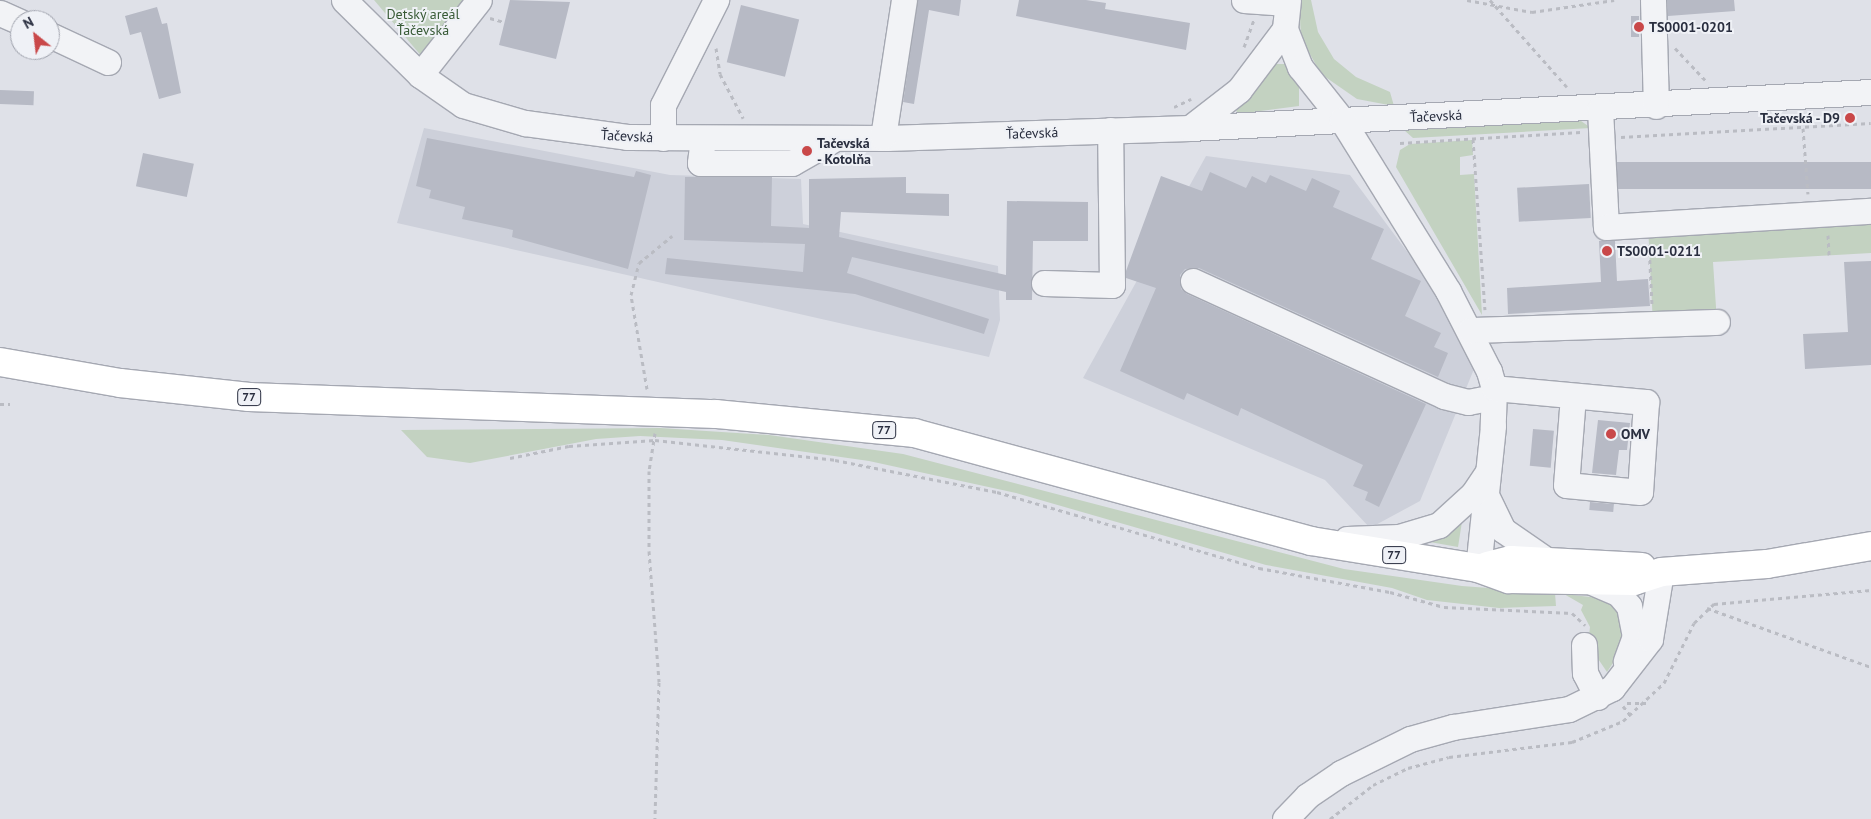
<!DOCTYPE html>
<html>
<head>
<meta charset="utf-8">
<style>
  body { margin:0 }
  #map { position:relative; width:1871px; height:819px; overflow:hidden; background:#dfe1e8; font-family:"PT Sans",sans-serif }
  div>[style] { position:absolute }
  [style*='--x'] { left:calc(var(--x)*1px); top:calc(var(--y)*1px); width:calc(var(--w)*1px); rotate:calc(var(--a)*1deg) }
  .built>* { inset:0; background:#cdd0da }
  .green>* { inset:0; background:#c3d2c1 }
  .building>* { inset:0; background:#b7bac5; transform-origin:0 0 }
  .path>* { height:3px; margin-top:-1.5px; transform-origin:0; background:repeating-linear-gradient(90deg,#babcc3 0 4px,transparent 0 8px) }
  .roads { filter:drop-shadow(1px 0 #a5a8b2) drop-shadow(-1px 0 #a5a8b2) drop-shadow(0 1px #a5a8b2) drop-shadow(0 -1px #a5a8b2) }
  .minor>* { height:25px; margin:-12.5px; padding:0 12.5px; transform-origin:12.5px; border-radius:12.5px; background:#f2f3f6 }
  .major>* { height:28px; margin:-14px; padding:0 14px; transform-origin:14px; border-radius:14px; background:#fff }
  .dots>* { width:14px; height:14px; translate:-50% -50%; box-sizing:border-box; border:2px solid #eff1f6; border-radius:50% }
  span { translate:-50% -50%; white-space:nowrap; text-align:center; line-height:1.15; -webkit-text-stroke:4px #eff1f6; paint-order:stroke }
  .shield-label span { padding:1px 4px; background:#eff1f6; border:1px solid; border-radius:4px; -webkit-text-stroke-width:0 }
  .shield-label { font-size:12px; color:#292e3f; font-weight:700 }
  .park-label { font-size:14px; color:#385a36 }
  .poi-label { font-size:14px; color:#292e3f; font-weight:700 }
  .left { translate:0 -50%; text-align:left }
  .right { translate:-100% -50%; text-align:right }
  .street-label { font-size:14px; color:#292e3f }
  .north { position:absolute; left:10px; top:10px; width:50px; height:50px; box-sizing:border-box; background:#eff1f6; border:1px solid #a0a3ad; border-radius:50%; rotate:331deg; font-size:14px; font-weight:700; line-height:20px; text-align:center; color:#292e3f }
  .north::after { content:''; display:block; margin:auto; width:18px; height:22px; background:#c94849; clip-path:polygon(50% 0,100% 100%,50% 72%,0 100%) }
</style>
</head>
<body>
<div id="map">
  <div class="built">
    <div style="clip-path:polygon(424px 128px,670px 175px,801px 179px,803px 224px,998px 266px,1000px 320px,989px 357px,397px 223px)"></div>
    <div style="clip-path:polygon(1206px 156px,1350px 175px,1429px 281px,1474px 369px,1420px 501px,1370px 528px,1325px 480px,1083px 378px)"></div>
  </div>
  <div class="green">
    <div style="clip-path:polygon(374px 0,467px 0,423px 58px)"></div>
    <div style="clip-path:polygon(1299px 0,1311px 0,1318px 32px,1334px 59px,1356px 77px,1390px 92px,1394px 106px,1357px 99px,1321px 74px,1301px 38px)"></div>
    <div style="clip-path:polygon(1276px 64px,1285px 64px,1299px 85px,1299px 106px,1238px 114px,1234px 106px)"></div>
    <div style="clip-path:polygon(1581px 121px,1591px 128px,1413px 138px,1404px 130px)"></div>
    <div style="clip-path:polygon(1472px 140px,1473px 155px,1460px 157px,1460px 175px,1474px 174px,1482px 315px,1396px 167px,1400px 150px,1410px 144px)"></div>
    <div style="clip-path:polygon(1871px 211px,1871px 253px,1713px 262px,1717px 322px,1653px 325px,1648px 225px)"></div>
    <div style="clip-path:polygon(660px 428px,769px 435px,903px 454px,1344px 569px,1462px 586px,1555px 593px,1556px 606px,1499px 608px,1427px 600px,1392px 588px,1266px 565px,1016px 493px,869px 461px,722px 440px,640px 436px,596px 439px,470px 463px,427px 457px,401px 430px)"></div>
    <div style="clip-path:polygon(1463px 515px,1458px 547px,1424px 541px)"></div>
    <div style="clip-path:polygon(1564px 594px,1608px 599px,1627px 624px,1619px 654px,1607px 672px,1588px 644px,1590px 627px,1581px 610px,1583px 605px)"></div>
  </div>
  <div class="building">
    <div style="clip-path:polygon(510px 0,570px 2px,556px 59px,499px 45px)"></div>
    <div style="clip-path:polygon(918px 0,961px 0,959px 16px,929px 10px,914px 104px,903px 102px)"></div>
    <div style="clip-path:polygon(1019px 0,1086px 0,1106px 3px,1105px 9px,1190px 23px,1186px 50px,1016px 16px)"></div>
    <div style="clip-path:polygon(1667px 0,1734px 0,1735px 11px,1668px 16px)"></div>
    <div style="left:741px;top:5px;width:60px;height:59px;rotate:14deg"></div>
    <div style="clip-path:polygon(157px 7px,162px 24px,167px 23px,181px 93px,159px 99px,141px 32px,130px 35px,125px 16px)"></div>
    <div style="left:1631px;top:16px;width:8px;height:21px"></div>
    <div style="left:0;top:90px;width:34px;height:14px;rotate:2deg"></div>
    <div style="clip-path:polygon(427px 138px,634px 177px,636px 171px,651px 175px,628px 269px,512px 237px,513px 230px,462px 219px,465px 207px,429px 198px,431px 190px,416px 186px)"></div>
    <div style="left:143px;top:153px;width:52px;height:34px;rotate:12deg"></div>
    <div style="left:1871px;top:162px;width:27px;height:254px;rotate:90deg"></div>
    <div style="clip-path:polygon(1210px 172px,1246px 188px,1252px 176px,1266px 183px,1270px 175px,1306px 191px,1312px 178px,1340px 191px,1333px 207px,1384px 229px,1371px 259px,1421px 281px,1405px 316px,1441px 333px,1434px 347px,1448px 353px,1438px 377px,1199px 268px,1185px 269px,1180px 275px,1181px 289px,1187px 294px,1426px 404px,1379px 507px,1365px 500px,1368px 492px,1353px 486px,1363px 465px,1241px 408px,1238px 416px,1187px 393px,1184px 400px,1120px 371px,1156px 288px,1126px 278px,1126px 271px,1161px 176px,1202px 191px)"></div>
    <div style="clip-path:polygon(685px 177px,772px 177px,771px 226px,809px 228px,809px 179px,906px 177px,906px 193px,949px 194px,949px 216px,841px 212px,839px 237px,1006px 275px,1007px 201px,1088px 202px,1088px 241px,1033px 241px,1032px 300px,1006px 300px,1006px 292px,852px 257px,847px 273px,989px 319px,984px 334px,855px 294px,665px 274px,667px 258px,803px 272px,805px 244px,684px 240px)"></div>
    <div style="left:1589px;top:184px;width:34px;height:72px;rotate:87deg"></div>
    <div style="clip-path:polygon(1599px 241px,1615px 241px,1617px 281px,1648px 279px,1650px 306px,1508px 314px,1507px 288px,1601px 282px)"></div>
    <div style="clip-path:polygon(1871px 261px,1871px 365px,1805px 369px,1803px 334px,1848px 332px,1844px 262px)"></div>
    <div style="clip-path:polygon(1598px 420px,1630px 423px,1627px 450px,1619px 450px,1616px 475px,1592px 473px)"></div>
    <div style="left:1533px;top:429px;width:21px;height:37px;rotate:5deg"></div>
    <div style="left:1590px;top:502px;width:24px;height:8px;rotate:5deg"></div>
  </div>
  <div class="path">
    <div style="--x:1467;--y:0;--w:66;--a:10.5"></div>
    <div style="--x:1532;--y:12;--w:83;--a:-8.3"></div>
    <div style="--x:1490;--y:0;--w:116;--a:48.5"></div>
    <div style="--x:490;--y:18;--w:15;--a:16"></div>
    <div style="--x:1244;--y:47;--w:29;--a:-70"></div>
    <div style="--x:716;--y:48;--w:26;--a:81"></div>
    <div style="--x:720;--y:74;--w:50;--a:62.4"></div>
    <div style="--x:1675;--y:48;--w:44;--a:46.8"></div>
    <div style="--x:1174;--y:107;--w:19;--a:-25"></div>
    <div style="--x:1803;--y:128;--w:66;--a:85.7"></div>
    <div style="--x:1621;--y:137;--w:250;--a:-3.2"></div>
    <div style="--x:1473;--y:139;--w:171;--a:86"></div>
    <div style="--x:1400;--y:143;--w:181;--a:-3.5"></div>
    <div style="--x:1828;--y:235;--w:20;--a:87"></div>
    <div style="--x:1649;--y:244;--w:61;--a:87.2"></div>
    <div style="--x:647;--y:389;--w:95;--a:-99.7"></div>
    <div style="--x:631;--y:295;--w:33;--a:-76"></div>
    <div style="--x:639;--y:263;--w:43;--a:-39.3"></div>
    <div style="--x:0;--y:404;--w:10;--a:0"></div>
    <div style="--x:655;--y:433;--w:38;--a:99"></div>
    <div style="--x:649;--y:471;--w:80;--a:90"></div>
    <div style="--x:649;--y:551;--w:131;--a:85.6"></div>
    <div style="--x:659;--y:682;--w:137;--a:91.7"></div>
    <div style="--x:510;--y:458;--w:60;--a:-11.5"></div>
    <div style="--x:569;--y:446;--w:86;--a:-4"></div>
    <div style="--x:655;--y:440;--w:181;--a:6.3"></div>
    <div style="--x:835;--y:460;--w:165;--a:11.2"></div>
    <div style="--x:997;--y:492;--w:273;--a:16.2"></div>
    <div style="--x:1259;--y:568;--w:133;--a:10.4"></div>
    <div style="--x:1390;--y:592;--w:56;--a:15.5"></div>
    <div style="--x:1444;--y:607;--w:128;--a:2.7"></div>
    <div style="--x:1572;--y:613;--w:18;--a:43"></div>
    <div style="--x:1707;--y:608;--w:174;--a:19.8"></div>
    <div style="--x:1627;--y:703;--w:19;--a:0"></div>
    <div style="--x:1623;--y:706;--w:11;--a:52"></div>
    <div style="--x:1330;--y:819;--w:55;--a:-38.3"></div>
    <div style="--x:1373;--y:785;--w:39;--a:-26"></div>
    <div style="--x:1408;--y:768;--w:42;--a:-15"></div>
    <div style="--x:1449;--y:757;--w:124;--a:-7"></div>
    <div style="--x:1572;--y:742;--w:55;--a:-22.4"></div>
    <div style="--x:1623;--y:721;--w:56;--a:-42.8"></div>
    <div style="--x:1664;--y:683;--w:67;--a:-63.4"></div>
    <div style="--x:1694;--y:623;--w:28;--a:-44"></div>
    <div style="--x:1714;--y:604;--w:158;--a:-5.1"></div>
  </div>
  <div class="roads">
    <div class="minor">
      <div style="--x:344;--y:0;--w:107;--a:44.6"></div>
      <div style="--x:420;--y:75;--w:52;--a:34.9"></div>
      <div style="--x:463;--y:105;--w:65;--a:16.2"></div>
      <div style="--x:525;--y:123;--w:103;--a:7.8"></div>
      <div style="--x:627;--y:137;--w:260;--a:0.2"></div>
      <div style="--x:887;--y:138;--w:303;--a:-1.9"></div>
      <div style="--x:1190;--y:128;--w:682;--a:-3.03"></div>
      <div style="--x:1244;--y:0;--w:43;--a:4"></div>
      <div style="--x:1288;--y:0;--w:29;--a:96"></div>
      <div style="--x:1285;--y:29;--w:41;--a:68.5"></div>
      <div style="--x:1300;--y:67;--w:68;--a:51.6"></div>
      <div style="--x:1342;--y:120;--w:201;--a:58.2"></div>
      <div style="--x:1448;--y:291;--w:90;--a:62.9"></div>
      <div style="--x:1489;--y:371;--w:18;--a:74"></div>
      <div style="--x:1494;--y:388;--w:38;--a:92"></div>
      <div style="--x:1493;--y:426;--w:143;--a:96"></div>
      <div style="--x:1653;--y:0;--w:106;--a:88.4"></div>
      <div style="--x:0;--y:13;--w:22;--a:24"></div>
      <div style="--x:50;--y:35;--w:64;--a:25"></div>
      <div style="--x:420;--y:75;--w:95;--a:-51.8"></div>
      <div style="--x:1600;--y:109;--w:118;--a:87.1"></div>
      <div style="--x:1606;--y:227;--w:265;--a:-3.5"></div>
      <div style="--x:1190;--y:128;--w:62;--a:-37.8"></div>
      <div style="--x:1239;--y:90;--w:76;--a:-53"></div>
      <div style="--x:883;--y:137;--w:139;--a:-81.3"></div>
      <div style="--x:663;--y:138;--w:33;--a:-90"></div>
      <div style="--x:663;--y:105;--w:118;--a:-63.2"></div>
      <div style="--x:703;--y:138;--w:25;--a:97"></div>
      <div style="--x:700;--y:163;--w:92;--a:0"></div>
      <div style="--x:792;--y:163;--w:46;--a:-29.9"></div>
      <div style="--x:1193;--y:281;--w:276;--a:24.6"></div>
      <div style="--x:1444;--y:396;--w:25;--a:14"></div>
      <div style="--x:1468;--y:402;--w:26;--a:-11"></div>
      <div style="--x:1044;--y:283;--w:68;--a:1.7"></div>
      <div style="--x:1112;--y:285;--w:155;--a:-90.7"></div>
      <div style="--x:1470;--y:330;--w:247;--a:-1.9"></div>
      <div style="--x:1494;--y:388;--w:153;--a:5.3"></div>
      <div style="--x:1646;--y:402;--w:90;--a:93.8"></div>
      <div style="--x:1640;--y:492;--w:74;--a:-174.6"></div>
      <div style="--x:1566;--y:485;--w:89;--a:-85.5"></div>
      <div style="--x:1485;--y:493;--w:41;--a:64.1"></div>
      <div style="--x:1503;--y:530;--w:55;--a:34.6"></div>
      <div style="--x:1347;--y:539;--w:52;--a:-2.2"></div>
      <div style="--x:1399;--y:537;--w:42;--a:-16.7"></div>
      <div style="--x:1439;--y:525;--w:46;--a:-42.4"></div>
      <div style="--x:1473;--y:494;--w:25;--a:-56"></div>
      <div style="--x:1594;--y:583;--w:26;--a:23"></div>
      <div style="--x:1618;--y:593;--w:17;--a:50"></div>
      <div style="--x:1629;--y:606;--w:31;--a:79"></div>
      <div style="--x:1635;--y:636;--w:27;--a:110"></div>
      <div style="--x:1584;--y:645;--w:28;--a:88"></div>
      <div style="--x:1585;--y:673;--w:27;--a:63"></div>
      <div style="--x:1285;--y:819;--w:32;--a:-46"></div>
      <div style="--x:1307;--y:796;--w:41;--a:-34.1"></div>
      <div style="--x:1341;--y:773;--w:77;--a:-26.2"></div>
      <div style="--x:1410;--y:739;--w:45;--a:-15.6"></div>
      <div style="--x:1453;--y:727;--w:117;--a:-8.8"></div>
      <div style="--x:1569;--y:709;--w:48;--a:-26"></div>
      <div style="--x:1612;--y:688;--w:62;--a:-52.2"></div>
      <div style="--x:1650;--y:639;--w:68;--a:-80.7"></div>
    </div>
    <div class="major">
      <div style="--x:0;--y:362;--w:122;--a:9.9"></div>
      <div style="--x:120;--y:383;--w:130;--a:6.2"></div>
      <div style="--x:249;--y:397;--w:467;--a:2.1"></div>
      <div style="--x:716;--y:414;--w:199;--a:5.5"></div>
      <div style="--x:914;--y:433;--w:411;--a:15.2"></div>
      <div style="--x:1311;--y:541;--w:169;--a:9.2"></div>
      <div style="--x:1478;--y:568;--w:33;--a:20"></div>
      <div style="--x:1509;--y:579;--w:125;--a:0.9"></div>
      <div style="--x:1634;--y:581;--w:28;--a:-18"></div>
      <div style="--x:1661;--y:572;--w:106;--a:-4.3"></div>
      <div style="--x:1767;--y:564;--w:106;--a:-9.8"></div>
      <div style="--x:1487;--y:566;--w:25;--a:-14"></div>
      <div style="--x:1511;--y:560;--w:131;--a:3.1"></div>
    </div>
  </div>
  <div class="dots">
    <div style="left:1639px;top:27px;background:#c94849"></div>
    <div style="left:1850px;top:118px;background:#c94849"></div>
    <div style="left:807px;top:151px;background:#c94849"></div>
    <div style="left:1607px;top:251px;background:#c94849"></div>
    <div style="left:1611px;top:434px;background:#c94849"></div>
  </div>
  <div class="shield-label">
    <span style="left:249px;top:397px">77</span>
    <span style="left:884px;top:430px">77</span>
    <span style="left:1394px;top:555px">77</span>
  </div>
  <div class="park-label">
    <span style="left:423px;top:22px">Detský areál<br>Ťačevská</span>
  </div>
  <div class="poi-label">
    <span class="left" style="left:1649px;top:27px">TS0001-0201</span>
    <span class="right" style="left:1840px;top:118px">Tačevská - D9</span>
    <span class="left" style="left:817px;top:151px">Tačevská<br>- Kotolňa</span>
    <span class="left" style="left:1617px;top:251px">TS0001-0211</span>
    <span class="left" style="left:1621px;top:434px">OMV</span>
  </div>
  <div class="street-label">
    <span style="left:1436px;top:116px;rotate:-3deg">Ťačevská</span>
    <span style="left:1032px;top:133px;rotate:-2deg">Ťačevská</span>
    <span style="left:627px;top:136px;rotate:3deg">Ťačevská</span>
  </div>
  <div class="north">N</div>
</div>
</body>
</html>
